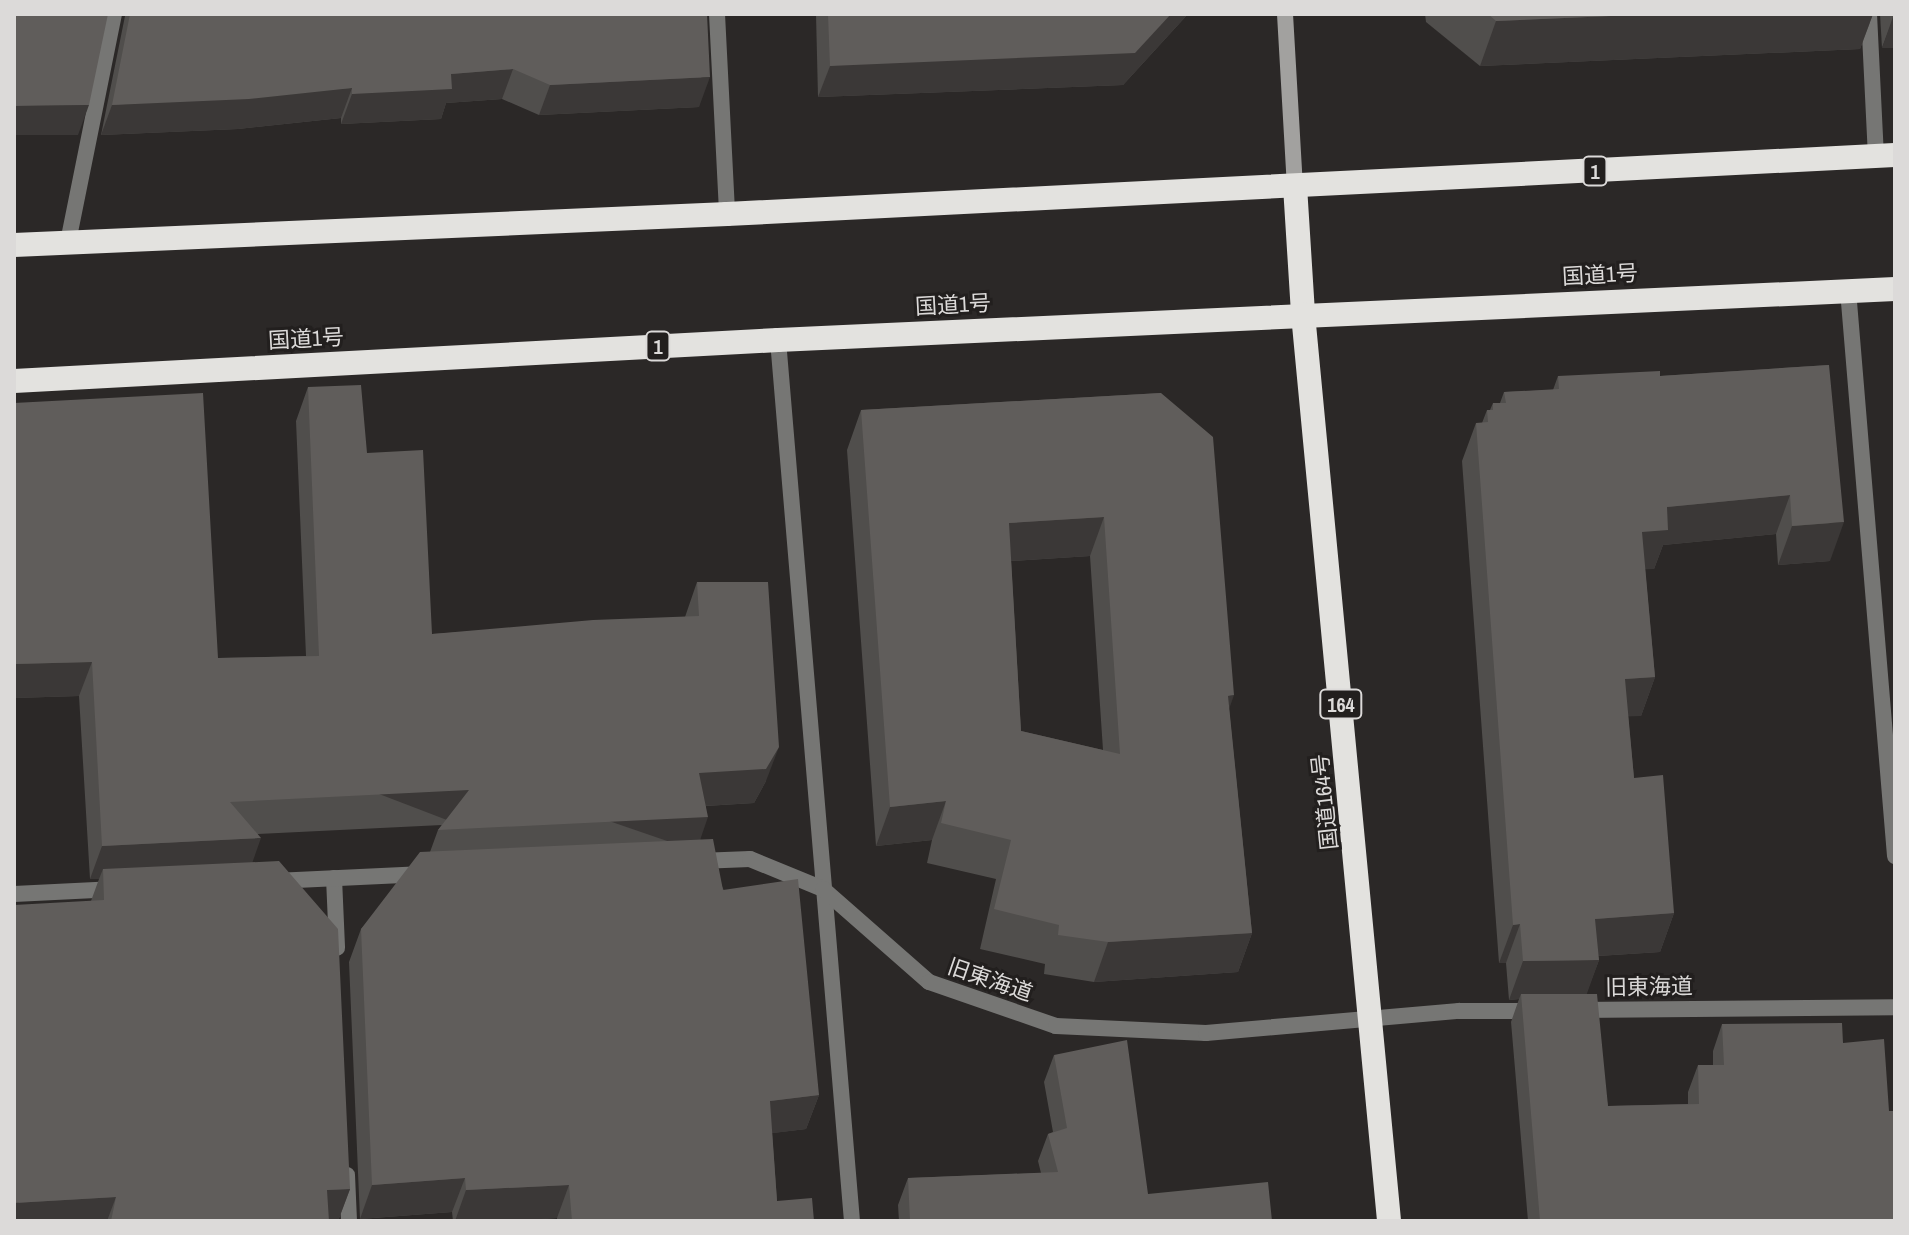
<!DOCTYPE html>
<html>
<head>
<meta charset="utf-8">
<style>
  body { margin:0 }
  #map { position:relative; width:1909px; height:1235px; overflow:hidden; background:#2b2827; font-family:"Archivo Narrow","Noto Sans JP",sans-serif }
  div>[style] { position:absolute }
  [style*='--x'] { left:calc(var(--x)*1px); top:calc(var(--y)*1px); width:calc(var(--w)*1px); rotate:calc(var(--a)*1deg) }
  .street>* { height:16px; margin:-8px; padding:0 8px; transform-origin:8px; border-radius:8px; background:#767674 }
  .secondary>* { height:16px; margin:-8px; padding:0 8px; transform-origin:8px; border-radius:8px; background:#a2a19f }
  .highway>* { height:24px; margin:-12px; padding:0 12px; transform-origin:12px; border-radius:12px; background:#e3e2df }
  .wall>* { inset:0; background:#504e4c }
  .shaded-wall>* { inset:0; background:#3b3837; transform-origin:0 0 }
  .building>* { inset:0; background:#605d5b }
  span { translate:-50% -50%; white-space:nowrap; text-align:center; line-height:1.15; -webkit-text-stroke:6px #221f1e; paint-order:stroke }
  .shield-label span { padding:2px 6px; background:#221f1e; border:2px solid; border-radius:6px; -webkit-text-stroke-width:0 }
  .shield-label { font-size:20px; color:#dcdad9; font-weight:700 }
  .street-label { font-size:22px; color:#dcdad9 }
  .frame { position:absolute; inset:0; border:16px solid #dcdad9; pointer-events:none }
</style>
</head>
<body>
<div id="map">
  <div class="street">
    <div style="--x:717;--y:14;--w:200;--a:87.1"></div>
    <div style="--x:1869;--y:14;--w:142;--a:87.2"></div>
    <div style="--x:68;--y:242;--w:233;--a:-78.6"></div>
    <div style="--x:1848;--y:290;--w:568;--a:85.25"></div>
    <div style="--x:778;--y:340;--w:884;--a:85.2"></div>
    <div style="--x:699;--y:861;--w:51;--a:-2.2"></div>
    <div style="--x:750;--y:859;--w:79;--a:22.3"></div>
    <div style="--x:823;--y:889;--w:141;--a:41.3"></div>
    <div style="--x:929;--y:982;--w:134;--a:19.1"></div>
    <div style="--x:1056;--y:1026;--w:150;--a:2.7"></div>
    <div style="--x:1206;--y:1033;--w:254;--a:-5"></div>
    <div style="--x:1459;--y:1011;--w:75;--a:0"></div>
    <div style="--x:334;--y:878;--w:70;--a:87.5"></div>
    <div style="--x:275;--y:881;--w:149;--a:-2.7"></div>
    <div style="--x:14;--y:894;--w:102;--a:-2.8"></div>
    <div style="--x:1577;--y:1010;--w:318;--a:-0.5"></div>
    <div style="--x:347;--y:1175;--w:46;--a:87.5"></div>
  </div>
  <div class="secondary">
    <div style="--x:1285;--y:14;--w:172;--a:86.7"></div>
  </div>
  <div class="highway">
    <div style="--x:1295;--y:186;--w:128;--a:86.4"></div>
    <div style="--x:1303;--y:314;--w:911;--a:84.58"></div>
    <div style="--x:14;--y:245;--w:714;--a:-2.49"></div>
    <div style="--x:727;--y:214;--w:1169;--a:-2.89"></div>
    <div style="--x:14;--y:381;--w:765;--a:-3.07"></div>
    <div style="--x:778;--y:340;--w:1118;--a:-2.61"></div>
  </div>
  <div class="wall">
    <div style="clip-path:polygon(124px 14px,707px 14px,699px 107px,539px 115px,502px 99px,446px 103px,441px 119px,341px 124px,341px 118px,238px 129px,101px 135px,125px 16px)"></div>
    <div style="clip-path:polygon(816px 14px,1188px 14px,1123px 85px,818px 97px)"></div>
    <div style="clip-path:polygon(1425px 14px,1873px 14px,1860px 49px,1480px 66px,1426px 22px)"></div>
    <div style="clip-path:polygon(1880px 14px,1895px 14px,1882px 48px)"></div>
    <div style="clip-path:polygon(1829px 365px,1830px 561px,1778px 565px,1776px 534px,1663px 545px,1654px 569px,1645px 569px,1655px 677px,1641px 716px,1628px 716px,1634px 778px,1674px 913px,1660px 952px,1598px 956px,1599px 960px,1586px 994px,1608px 1106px,1688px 1104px,1688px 1092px,1698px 1065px,1713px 1065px,1713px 1051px,1722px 1024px,1843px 1043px,1895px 1221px,1528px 1221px,1511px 1022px,1519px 999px,1509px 1000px,1506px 963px,1499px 963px,1462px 461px,1476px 423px,1482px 423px,1487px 410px,1490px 410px,1493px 403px,1500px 403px,1504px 392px,1553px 390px,1558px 376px,1660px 376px)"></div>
    <div style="clip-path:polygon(308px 387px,367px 453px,432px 634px,685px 617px,697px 582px,766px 781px,754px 803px,706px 806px,700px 839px,819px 1095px,806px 1129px,772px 1133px,777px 1201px,814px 1221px,557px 1221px,557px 1218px,509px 1221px,453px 1221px,452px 1212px,360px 1219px,349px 962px,361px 929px,430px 852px,438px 830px,442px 825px,258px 834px,252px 862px,350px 1189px,338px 1221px,14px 1221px,91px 901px,99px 879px,90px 879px,79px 696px,14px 698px,14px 403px,218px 658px,306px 656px,296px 421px)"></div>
    <div style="clip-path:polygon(evenodd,1161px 393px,1229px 709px,1252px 933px,1238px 972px,1094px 982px,1044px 974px,1045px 964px,980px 949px,996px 879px,927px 863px,932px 840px,876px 846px,847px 450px,861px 410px,1161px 393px,1090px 556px,1103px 750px,1021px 731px,1011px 561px,1090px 556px)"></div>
    <div style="clip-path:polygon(1054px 1055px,1148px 1194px,1272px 1221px,899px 1221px,898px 1205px,908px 1178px,1041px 1173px,1038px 1161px,1048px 1134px,1053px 1132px,1044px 1082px)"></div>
  </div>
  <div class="shaded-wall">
    <div style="clip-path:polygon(1171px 14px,1188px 14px,1123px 85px,818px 97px,830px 66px)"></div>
    <div style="clip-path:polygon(1657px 14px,1873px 14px,1860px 49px,1480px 66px,1496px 21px)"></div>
    <div style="clip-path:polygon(1894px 14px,1895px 48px,1882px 48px)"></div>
    <div style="clip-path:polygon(513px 69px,502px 99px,446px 103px,441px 119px,341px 124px,352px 94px,451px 74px)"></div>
    <div style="clip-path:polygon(710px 77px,699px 107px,539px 115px,550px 85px)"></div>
    <div style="clip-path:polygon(352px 88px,341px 118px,238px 129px,101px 135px,112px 105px)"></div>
    <div style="clip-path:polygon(89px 105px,78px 135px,14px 135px,14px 106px)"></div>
    <div style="clip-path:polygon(1790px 495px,1776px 534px,1663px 545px,1654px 569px,1628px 570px,1642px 532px,1667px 507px)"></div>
    <div style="clip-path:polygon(1104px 517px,1090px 556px,995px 562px,1009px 523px)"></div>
    <div style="clip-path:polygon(1844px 522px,1830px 561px,1778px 565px,1792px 526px)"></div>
    <div style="clip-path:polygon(92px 662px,79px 696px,14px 698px,14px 664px)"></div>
    <div style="clip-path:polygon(1655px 677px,1641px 716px,1611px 717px,1625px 679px)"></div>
    <div style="clip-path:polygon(1234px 695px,1220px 735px,1228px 696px)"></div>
    <div style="clip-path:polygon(779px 747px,766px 781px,754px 803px,687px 807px,699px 773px)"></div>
    <div style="left:469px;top:790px;width:36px;height:239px;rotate:111deg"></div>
    <div style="clip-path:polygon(946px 801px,932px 840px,876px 846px,890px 807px)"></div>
    <div style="left:708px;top:817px;width:36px;height:270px;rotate:109deg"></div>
    <div style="clip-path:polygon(261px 838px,249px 872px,103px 869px,99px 879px,90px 879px,102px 846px)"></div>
    <div style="clip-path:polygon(1674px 913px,1660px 952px,1581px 957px,1595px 919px)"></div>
    <div style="clip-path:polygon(1520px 924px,1506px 963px,1499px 963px,1513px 925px)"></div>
    <div style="clip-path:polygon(1252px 933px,1238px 972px,1094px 982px,1108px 942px)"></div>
    <div style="clip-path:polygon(1599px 960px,1585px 999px,1521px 994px,1519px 999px,1509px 1000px,1523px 961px)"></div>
    <div style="clip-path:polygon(819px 1095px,806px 1129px,758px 1135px,770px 1101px)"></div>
    <div style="clip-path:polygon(465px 1178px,452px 1212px,360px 1219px,372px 1185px)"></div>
    <div style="clip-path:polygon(569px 1185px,557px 1218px,509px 1221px,455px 1221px,466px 1190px)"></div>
    <div style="clip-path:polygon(350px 1189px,338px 1221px,316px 1221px,327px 1190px)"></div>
    <div style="clip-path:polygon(116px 1197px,107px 1221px,14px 1221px,14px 1203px)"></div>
  </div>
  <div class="building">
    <div style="clip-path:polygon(14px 14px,108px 14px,89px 105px,14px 106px)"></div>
    <div style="clip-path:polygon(130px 14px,707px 14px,710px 77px,550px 85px,513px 69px,451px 74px,452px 89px,352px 94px,352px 88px,249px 99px,112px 105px)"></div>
    <div style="clip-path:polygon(828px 14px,1171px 14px,1135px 53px,830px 66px)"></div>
    <div style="clip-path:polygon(1488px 14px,1657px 14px,1496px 21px)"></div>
    <div style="clip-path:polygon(1829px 365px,1844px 522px,1792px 526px,1790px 495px,1667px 507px,1668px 530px,1642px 532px,1655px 677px,1625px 679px,1634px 778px,1663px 775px,1674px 913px,1595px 919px,1599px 960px,1523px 961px,1520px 924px,1513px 925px,1476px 423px,1488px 422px,1487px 410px,1493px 410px,1493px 403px,1506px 403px,1504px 392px,1559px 389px,1558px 376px,1660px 371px,1660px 376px)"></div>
    <div style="clip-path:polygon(361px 385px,367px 453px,423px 450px,432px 634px,593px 620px,699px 616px,697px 582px,768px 582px,779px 747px,766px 769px,699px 773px,708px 817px,438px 830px,469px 790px,230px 802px,261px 838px,102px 846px,92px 662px,14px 664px,14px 403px,203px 393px,218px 658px,319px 656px,308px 387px)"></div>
    <div style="clip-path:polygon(evenodd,1161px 393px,1213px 437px,1234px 695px,1228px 696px,1252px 933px,1108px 942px,1058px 935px,1059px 925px,994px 909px,1011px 840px,941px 823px,946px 801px,890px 807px,861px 410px,1161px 393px,1104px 517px,1120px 754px,1021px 731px,1009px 523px,1104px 517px)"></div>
    <div style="clip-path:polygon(713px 839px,723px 890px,798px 879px,819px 1095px,770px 1101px,777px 1201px,812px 1198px,814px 1221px,572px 1221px,569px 1185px,466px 1190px,465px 1178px,372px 1185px,361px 929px,420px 852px)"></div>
    <div style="clip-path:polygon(279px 861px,338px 929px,350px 1189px,327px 1190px,329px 1221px,111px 1221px,116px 1197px,14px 1203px,14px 905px,104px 900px,103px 869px)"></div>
    <div style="clip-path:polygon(1521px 994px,1597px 994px,1608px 1106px,1699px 1104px,1698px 1065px,1724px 1065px,1722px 1024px,1842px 1023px,1843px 1043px,1884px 1039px,1889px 1111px,1895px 1111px,1895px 1221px,1540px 1221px)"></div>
    <div style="clip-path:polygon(1127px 1040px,1148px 1194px,1268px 1182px,1272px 1221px,910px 1221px,908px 1178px,1058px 1172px,1048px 1134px,1067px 1128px,1054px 1055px)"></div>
  </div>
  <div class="shield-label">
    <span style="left:1595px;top:171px">1</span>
    <span style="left:658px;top:346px">1</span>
    <span style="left:1341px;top:704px">164</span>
  </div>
  <div class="street-label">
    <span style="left:1600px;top:275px;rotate:-3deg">国道1号</span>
    <span style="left:953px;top:305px;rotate:-3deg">国道1号</span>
    <span style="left:306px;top:339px;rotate:-3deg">国道1号</span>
    <span style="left:1325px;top:802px;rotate:-96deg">国道164号</span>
    <span style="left:990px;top:980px;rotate:19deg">旧東海道</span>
    <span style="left:1649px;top:987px;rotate:-1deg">旧東海道</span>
  </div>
  <div class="frame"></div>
</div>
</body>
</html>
